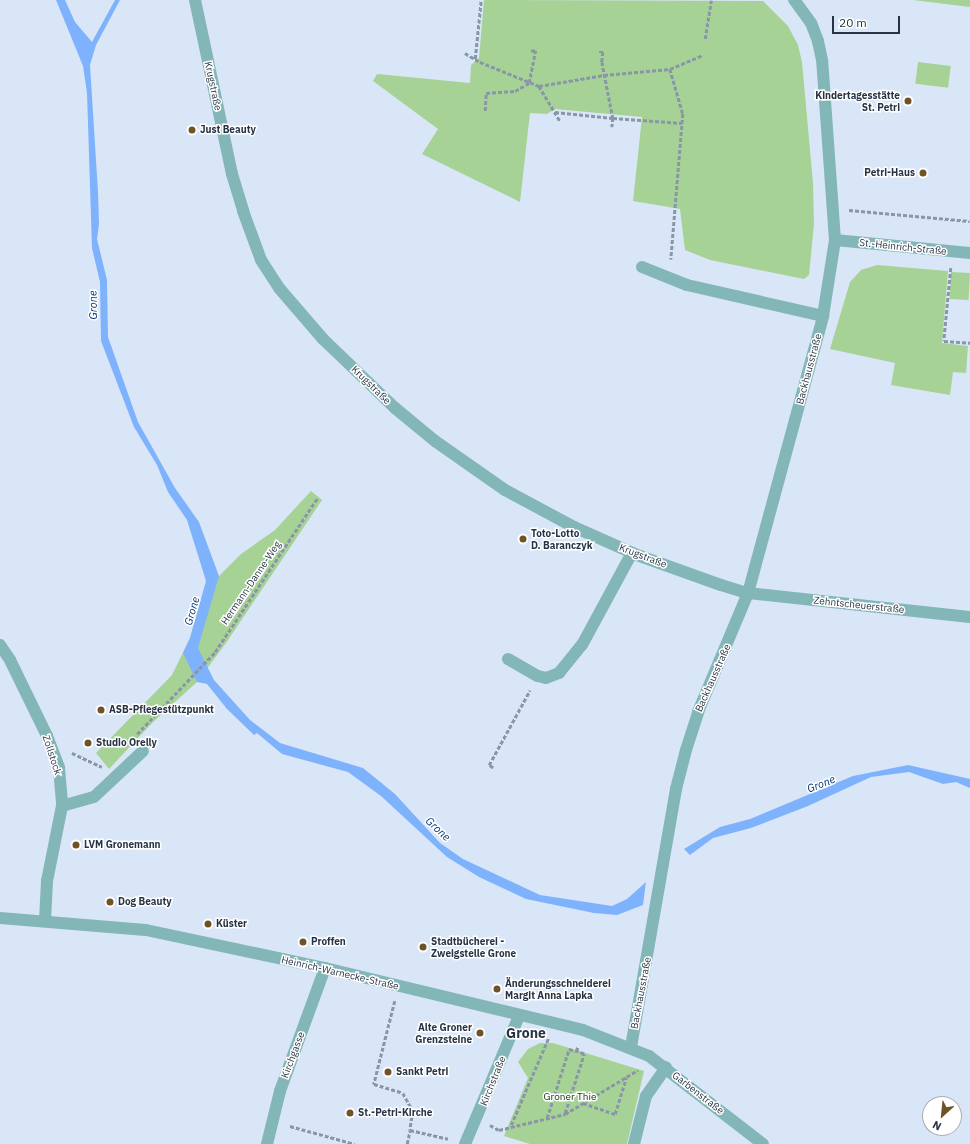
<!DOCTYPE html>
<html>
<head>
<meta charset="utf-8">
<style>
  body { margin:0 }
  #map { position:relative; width:970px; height:1144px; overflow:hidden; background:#d9e6f8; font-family:"IBM Plex Sans",sans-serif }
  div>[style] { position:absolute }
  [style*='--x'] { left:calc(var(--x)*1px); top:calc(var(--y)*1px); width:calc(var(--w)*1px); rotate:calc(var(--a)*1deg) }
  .green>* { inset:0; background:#a7d296; transform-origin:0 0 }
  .water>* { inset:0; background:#7fb2fc }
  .path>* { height:2.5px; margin-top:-1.25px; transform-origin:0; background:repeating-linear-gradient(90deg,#8996a8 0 4px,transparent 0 6px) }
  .service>* { height:12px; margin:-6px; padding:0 6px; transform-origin:6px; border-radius:6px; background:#83b6b7 }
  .minor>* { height:12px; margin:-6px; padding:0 6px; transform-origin:6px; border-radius:6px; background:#83b6b7 }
  .dots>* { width:11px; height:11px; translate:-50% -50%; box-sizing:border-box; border:2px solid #fff; border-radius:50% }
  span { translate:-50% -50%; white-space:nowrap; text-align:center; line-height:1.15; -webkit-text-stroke:3px #fff; paint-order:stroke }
  .street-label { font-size:10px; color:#283446 }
  .poi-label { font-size:10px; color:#283446; font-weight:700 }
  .right { translate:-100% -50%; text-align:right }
  .left { translate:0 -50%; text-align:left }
  .park-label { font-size:10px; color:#0f3200 }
  .water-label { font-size:11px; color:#033675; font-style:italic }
  .district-label { font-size:14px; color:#283446; font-weight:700 }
  .north { position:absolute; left:922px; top:1096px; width:40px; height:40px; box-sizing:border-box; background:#fff; border:1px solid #a9aeb5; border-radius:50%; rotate:207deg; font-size:11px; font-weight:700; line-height:16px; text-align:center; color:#283446 }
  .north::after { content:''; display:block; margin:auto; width:14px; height:18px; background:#6f5326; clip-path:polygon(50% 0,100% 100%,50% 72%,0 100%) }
  .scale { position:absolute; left:832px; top:16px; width:68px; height:18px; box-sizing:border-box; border:2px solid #283446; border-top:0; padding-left:5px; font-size:12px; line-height:14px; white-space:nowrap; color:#283446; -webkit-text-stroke:3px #fff; paint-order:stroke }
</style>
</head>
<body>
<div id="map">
  <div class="green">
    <div style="clip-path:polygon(484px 0,763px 1px,788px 26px,798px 45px,802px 62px,813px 183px,814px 224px,809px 275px,804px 279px,710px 260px,685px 250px,680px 209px,633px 201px,642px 117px,555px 109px,547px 114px,530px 113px,520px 202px,422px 154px,438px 129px,373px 81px,377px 74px,470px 83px,471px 65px,479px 58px)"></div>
    <div style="clip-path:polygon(913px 0,970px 0,970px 7px)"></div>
    <div style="left:918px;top:62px;width:33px;height:22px;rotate:7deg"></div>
    <div style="clip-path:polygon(877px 265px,948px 271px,942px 343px,968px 346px,966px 373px,953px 372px,950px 395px,891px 385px,895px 363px,830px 349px,850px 282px,861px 270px)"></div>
    <div style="left:951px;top:272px;width:19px;height:27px;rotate:3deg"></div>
    <div style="clip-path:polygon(311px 491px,322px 500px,226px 643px,197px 682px,154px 721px,109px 769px,96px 753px,172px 675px,190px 638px,206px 583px,219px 576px,241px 554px,275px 530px)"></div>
    <div style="clip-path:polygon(540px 1043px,553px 1043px,644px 1071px,627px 1144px,530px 1144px,504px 1136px,528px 1078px,518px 1062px,528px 1049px)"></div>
  </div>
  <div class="water">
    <div style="clip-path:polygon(56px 0,65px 0,75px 22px,92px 42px,115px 0,120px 0,96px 45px,90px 65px,98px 192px,99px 224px,97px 239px,107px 280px,108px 337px,138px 422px,175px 488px,199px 522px,219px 576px,198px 648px,214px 680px,250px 720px,280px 743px,363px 768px,395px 794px,440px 843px,463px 859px,540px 895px,612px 906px,627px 899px,646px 882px,643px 905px,617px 915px,594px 913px,526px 899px,479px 877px,447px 857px,381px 796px,348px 772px,282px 754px,257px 733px,254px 735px,227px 709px,207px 684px,197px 682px,183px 653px,190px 638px,206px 581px,187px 520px,168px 492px,157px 465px,134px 427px,101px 341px,100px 282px,92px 248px,87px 93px,83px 66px)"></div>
    <div style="clip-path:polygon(908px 765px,970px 779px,970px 788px,956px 782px,943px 784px,909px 772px,871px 777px,808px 806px,751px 828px,713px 838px,690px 855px,684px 849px,720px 827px,750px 819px,853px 776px)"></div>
  </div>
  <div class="path">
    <div style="--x:705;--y:39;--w:39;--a:-81"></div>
    <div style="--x:599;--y:52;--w:4;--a:0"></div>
    <div style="--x:603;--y:52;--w:10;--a:96"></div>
    <div style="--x:602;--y:62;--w:57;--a:78.9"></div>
    <div style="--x:613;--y:118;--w:69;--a:4.1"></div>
    <div style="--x:465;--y:53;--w:17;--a:31"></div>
    <div style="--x:480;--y:62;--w:64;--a:22.1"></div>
    <div style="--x:539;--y:86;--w:66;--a:-9.6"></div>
    <div style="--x:604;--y:75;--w:66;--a:-5.2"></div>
    <div style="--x:670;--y:69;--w:47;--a:73.9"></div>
    <div style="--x:683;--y:114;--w:146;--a:94.7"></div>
    <div style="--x:475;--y:59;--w:59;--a:-84.2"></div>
    <div style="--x:670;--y:69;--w:36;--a:-23"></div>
    <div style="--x:539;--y:86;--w:41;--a:59"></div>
    <div style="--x:485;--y:111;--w:18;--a:-87"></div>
    <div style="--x:486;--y:93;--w:29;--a:-4"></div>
    <div style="--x:515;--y:91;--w:16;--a:-30"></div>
    <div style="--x:529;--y:83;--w:33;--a:-79"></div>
    <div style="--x:535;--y:51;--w:4;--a:180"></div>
    <div style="--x:555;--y:112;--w:58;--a:5.9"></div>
    <div style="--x:613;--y:118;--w:9;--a:96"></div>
    <div style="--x:849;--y:210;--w:121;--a:5.2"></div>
    <div style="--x:951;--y:268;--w:73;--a:95.5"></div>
    <div style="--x:944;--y:341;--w:26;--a:4"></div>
    <div style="--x:137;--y:734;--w:113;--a:-46.4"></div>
    <div style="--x:215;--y:652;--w:186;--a:-56.4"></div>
    <div style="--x:72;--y:753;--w:33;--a:25"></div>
    <div style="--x:493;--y:768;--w:5;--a:-143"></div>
    <div style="--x:489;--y:765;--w:85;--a:-61.3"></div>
    <div style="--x:395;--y:1001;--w:86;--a:104.2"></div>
    <div style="--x:374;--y:1084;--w:30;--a:17"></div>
    <div style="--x:403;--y:1093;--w:21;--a:61"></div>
    <div style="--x:413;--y:1111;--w:19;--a:99"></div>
    <div style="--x:410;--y:1130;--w:39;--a:13"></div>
    <div style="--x:583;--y:1103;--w:34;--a:19"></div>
    <div style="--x:615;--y:1114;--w:38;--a:-73"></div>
    <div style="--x:565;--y:1113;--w:62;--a:-72.1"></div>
    <div style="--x:584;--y:1054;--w:9;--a:-159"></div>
    <div style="--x:547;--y:1118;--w:72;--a:-72.3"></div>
    <div style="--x:569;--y:1049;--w:7;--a:16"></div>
    <div style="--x:576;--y:1051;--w:5;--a:-68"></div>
    <div style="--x:490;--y:1125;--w:10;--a:29"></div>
    <div style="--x:499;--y:1130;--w:68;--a:-13.6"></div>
    <div style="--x:565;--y:1114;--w:85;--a:-31.1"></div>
    <div style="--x:511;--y:1125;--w:94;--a:-66.7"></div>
    <div style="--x:290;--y:1126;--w:67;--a:15.5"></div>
    <div style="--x:407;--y:1144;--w:14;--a:-78"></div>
  </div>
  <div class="service">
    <div style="--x:508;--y:659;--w:34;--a:30"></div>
    <div style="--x:538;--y:676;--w:8;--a:14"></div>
    <div style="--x:546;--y:678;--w:14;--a:-21"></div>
    <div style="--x:559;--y:673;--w:36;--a:-51"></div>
    <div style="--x:582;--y:645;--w:105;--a:-61.5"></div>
    <div style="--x:62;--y:806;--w:33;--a:-16"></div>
    <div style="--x:94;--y:797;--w:67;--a:-43.2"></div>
    <div style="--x:634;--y:1144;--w:49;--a:-76"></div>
    <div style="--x:646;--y:1096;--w:35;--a:-55"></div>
  </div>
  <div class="minor">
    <div style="--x:195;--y:0;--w:178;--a:78"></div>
    <div style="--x:232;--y:174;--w:39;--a:73"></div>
    <div style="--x:243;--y:211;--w:52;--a:69.8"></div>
    <div style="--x:261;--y:260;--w:33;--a:57"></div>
    <div style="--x:279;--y:288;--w:67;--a:49.2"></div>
    <div style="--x:323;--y:339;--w:100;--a:43.8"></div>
    <div style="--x:395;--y:408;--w:52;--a:39.5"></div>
    <div style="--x:435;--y:441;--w:85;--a:35"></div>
    <div style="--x:505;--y:490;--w:78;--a:28.2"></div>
    <div style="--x:574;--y:527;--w:69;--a:24"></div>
    <div style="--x:637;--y:555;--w:89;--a:19.7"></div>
    <div style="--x:721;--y:585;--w:28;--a:17"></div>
    <div style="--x:748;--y:593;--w:223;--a:6.2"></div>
    <div style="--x:835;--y:240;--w:136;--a:5.5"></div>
    <div style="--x:642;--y:267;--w:48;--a:21.8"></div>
    <div style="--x:687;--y:285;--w:139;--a:12.8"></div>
    <div style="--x:0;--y:645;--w:18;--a:56"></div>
    <div style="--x:10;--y:660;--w:85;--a:64"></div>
    <div style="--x:47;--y:736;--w:34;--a:69"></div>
    <div style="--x:59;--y:768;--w:38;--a:85"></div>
    <div style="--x:62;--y:806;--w:76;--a:101.3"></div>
    <div style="--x:47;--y:881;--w:40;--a:92.9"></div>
    <div style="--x:0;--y:918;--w:146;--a:4.7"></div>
    <div style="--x:146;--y:930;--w:183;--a:12"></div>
    <div style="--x:325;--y:968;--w:265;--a:13.5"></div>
    <div style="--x:583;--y:1030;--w:71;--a:21.5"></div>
    <div style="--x:649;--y:1056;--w:144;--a:37.7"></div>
    <div style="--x:631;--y:1047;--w:262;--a:-80.1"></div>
    <div style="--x:676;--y:789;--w:40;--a:-75.6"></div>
    <div style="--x:686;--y:750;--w:40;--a:-72"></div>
    <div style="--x:698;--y:712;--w:129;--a:-67.2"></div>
    <div style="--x:748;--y:593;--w:287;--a:-74.8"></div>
    <div style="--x:823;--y:316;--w:77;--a:-81"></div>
    <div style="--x:835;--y:240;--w:180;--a:-94.1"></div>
    <div style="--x:822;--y:60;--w:19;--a:-102"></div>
    <div style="--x:818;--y:41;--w:19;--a:-111"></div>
    <div style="--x:811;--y:23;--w:29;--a:-126"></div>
    <div style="--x:267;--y:1144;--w:55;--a:-76.2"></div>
    <div style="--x:280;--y:1091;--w:131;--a:-69.9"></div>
    <div style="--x:465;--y:1144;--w:139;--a:-67.1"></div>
  </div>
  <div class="dots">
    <div style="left:908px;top:101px;background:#6f5326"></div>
    <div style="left:192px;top:130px;background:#6f5326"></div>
    <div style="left:923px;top:173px;background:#6f5326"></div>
    <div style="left:523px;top:539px;background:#6f5326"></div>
    <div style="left:101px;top:710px;background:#6f5326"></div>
    <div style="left:88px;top:743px;background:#6f5326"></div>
    <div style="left:76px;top:845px;background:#6f5326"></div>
    <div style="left:110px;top:902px;background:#6f5326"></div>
    <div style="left:208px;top:924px;background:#6f5326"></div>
    <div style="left:303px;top:942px;background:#6f5326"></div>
    <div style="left:423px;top:947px;background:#6f5326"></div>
    <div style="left:497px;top:989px;background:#6f5326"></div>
    <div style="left:480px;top:1033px;background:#6f5326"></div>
    <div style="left:388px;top:1072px;background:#6f5326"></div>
    <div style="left:350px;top:1113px;background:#6f5326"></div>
  </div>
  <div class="street-label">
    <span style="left:213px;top:86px;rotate:78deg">Krugstraße</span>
    <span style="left:903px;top:247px;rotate:6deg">St.-Heinrich-Straße</span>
    <span style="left:809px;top:369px;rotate:-75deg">Backhausstraße</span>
    <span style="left:371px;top:385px;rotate:44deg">Krugstraße</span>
    <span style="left:643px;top:556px;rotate:21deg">Krugstraße</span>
    <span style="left:251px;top:583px;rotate:-56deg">Hermann-Danne-Weg</span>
    <span style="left:859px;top:605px;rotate:6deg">Zehntscheuerstraße</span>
    <span style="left:713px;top:678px;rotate:-66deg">Backhausstraße</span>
    <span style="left:52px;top:755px;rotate:72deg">Zollstock</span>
    <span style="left:340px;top:973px;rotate:13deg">Heinrich-Warnecke-Straße</span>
    <span style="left:641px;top:993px;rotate:-79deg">Backhausstraße</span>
    <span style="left:293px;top:1055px;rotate:-69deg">Kirchgasse</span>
    <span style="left:493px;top:1081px;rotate:-68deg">Kirchstraße</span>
    <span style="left:698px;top:1093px;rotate:38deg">Garbenstraße</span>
  </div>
  <div class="poi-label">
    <span class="right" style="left:900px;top:101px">Kindertagesstätte<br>St. Petri</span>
    <span class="left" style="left:200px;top:130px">Just Beauty</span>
    <span class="right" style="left:915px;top:173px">Petri-Haus</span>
    <span class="left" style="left:531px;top:539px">Toto-Lotto<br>D. Baranczyk</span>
    <span class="left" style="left:109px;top:710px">ASB-Pflegestützpunkt</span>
    <span class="left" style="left:96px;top:743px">Studio Orelly</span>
    <span class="left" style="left:84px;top:845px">LVM Gronemann</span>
    <span class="left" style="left:118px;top:902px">Dog Beauty</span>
    <span class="left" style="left:216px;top:924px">Küster</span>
    <span class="left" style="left:431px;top:947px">Stadtbücherei -<br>Zweigstelle Grone</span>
    <span class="left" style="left:311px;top:942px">Proffen</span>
    <span class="left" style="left:505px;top:989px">Änderungsschneiderei<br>Margit Anna Lapka</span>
    <span class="right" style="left:472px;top:1033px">Alte Groner<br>Grenzsteine</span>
    <span class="left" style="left:396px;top:1072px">Sankt Petri</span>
    <span class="left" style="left:358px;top:1113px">St.-Petri-Kirche</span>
  </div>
  <div class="park-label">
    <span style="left:570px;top:1097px">Groner Thie</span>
  </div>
  <div class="water-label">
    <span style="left:93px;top:305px;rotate:-91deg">Grone</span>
    <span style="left:192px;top:611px;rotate:-74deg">Grone</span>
    <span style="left:821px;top:784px;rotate:-22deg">Grone</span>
    <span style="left:438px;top:829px;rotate:43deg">Grone</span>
  </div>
  <div class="district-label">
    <span style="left:526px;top:1033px">Grone</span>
  </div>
  <div class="north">N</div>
  <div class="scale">20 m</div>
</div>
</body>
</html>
